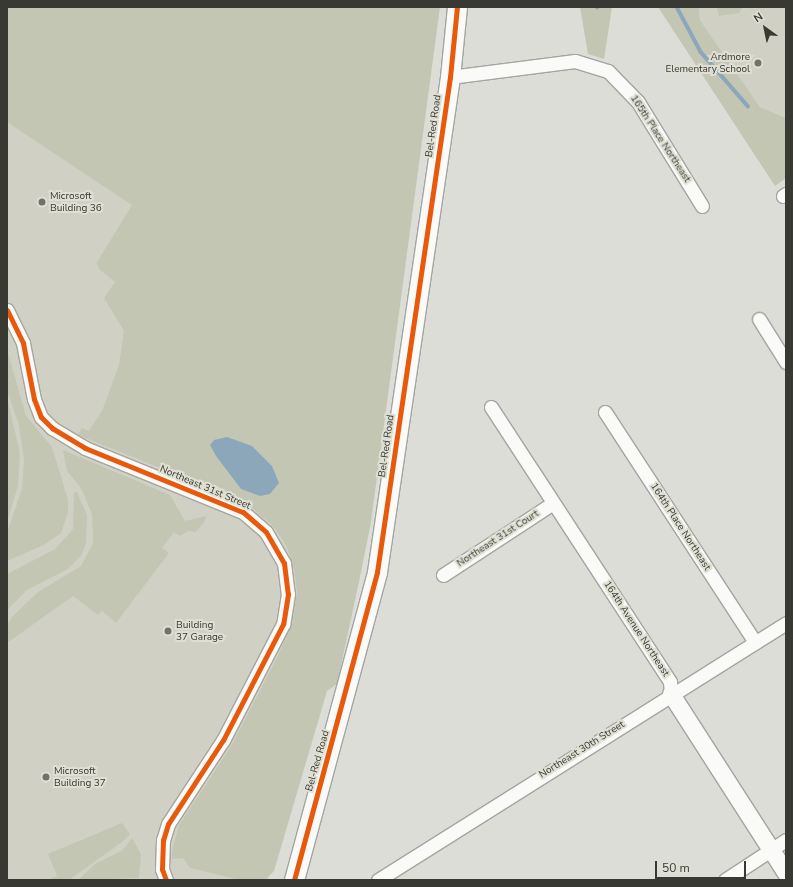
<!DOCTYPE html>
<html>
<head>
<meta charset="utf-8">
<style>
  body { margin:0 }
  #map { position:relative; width:793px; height:887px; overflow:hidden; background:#dcddd6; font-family:"Nunito Sans",sans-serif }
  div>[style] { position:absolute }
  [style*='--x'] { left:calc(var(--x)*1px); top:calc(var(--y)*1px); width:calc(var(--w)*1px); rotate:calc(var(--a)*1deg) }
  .built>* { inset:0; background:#d0d1c4 }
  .green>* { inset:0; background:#c4c6b4 }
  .water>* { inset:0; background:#8da7ba }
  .stream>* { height:3.5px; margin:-1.75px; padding:0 1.75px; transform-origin:1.75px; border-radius:1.75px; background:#8da7ba }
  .roads { filter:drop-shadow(1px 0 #a4a5a0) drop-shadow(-1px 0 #a4a5a0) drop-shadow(0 1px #a4a5a0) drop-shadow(0 -1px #a4a5a0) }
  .minor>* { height:13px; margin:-6.5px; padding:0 6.5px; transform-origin:6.5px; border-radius:6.5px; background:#fafaf9 }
  .tertiary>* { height:17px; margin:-8.5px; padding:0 8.5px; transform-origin:8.5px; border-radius:8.5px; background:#fafaf9 }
  .secondary>* { height:19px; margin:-9.5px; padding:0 9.5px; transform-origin:9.5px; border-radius:9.5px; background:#fafaf9 }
  .cycleway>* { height:5px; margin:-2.5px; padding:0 2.5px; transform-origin:2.5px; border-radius:2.5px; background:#e8590c }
  .dots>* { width:11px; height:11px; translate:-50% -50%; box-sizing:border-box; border:2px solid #dfe0d3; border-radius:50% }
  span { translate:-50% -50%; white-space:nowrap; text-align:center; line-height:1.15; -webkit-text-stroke:4px #dfe0d3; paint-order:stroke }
  .poi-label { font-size:10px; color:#393934 }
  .right { translate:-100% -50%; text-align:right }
  .left { translate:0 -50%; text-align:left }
  .street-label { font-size:10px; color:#393934 }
  .frame { position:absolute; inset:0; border:8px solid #393934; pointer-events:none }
  .north { position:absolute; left:745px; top:8px; width:40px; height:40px; -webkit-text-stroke:3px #dfe0d3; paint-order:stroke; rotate:327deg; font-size:11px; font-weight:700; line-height:16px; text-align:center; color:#393934 }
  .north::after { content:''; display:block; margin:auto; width:14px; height:18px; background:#393934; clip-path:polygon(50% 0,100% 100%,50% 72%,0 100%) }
  .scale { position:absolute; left:655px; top:861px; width:91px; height:18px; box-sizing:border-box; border:2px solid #393934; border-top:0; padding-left:5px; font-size:12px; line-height:14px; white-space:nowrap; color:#393934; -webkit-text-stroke:3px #dfe0d3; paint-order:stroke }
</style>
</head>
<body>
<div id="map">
  <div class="built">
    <div style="clip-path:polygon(7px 7px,432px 7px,357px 580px,268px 880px,7px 880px)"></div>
    <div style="clip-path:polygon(699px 7px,786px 7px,786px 118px,760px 107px,700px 20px)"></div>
  </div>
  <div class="green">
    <div style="clip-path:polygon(7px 7px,440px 7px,371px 522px,359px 582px,337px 684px,327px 691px,274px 871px,265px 880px,240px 880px,190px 868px,183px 858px,172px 859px,172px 851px,179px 825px,230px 748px,278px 656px,292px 622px,297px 592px,294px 568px,286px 545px,273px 526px,246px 503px,183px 473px,180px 476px,78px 435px,82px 428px,89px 431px,102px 411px,119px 365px,124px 331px,104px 298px,115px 282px,99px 269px,97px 262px,132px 205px,7px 122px)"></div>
    <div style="clip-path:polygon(580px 7px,612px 7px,604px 59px,588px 54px)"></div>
    <div style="clip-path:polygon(658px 7px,699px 7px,700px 20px,760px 107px,786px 118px,786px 178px,775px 186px)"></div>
    <div style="clip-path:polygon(717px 7px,743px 7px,739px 13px,719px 16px)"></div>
    <div style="clip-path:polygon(7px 349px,26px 416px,52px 447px,68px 500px,68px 513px,61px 533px,44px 545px,7px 561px,7px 533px,22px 489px,24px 460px,19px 425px,7px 391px)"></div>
    <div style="clip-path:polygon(7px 397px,20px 453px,18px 486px,7px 522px)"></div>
    <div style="clip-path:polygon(63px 450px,170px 495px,185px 521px,206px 516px,205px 521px,196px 532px,188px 531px,180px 536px,174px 532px,162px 548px,169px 553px,116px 623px,102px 611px,98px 615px,73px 596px,7px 643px,7px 625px,12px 617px,38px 592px,81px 566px,93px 543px,92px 514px,81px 488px,67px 471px)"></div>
    <div style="clip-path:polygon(74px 492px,77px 492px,87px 515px,86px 544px,81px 556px,68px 569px,27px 590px,7px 610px,7px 574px,55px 549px,73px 529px)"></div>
    <div style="clip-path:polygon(122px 823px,130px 834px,122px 842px,69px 880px,47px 880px,57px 876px,48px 854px)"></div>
    <div style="clip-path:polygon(132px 838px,141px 854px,139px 878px,78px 880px,95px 864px,123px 850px)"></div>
  </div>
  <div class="water">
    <div style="clip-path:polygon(227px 437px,252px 446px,272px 466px,279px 483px,270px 494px,260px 496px,241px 489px,216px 456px,210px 445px,214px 440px)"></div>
  </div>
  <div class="stream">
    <div style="--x:677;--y:7;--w:51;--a:61.9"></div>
    <div style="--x:701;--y:52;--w:72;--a:49"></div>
    <div style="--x:597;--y:8;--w:1;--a:-90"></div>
  </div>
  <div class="roads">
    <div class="minor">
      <div style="--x:450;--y:77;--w:126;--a:-7.3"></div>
      <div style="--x:575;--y:61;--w:34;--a:17"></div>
      <div style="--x:608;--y:71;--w:43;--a:45.9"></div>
      <div style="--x:638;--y:102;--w:122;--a:58.4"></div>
      <div style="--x:783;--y:196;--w:4;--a:-34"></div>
      <div style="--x:7;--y:310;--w:37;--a:64"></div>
      <div style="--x:23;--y:343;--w:57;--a:78.9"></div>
      <div style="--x:34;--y:399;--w:19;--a:69"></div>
      <div style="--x:41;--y:417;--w:16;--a:45"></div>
      <div style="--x:52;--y:428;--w:39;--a:31"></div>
      <div style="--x:85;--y:448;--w:170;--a:22.1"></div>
      <div style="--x:243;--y:512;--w:30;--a:41"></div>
      <div style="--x:266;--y:532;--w:36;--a:60"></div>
      <div style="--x:284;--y:563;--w:31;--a:83"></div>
      <div style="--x:288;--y:594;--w:30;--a:99"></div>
      <div style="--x:283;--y:624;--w:131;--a:117.3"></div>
      <div style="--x:223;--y:740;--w:100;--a:123.2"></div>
      <div style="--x:168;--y:824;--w:17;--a:107"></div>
      <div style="--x:163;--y:840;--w:29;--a:92"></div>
      <div style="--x:162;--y:869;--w:12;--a:70"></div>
      <div style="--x:759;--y:319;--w:51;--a:57.9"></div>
      <div style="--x:491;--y:407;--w:328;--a:56.9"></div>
      <div style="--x:670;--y:682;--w:12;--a:85"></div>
      <div style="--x:605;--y:412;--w:275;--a:56.9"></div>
      <div style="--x:443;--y:575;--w:131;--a:-33.2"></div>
      <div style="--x:378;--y:880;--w:482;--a:-32.2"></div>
      <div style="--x:725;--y:880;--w:73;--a:-33.3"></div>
    </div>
    <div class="tertiary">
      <div style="--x:671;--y:694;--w:213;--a:57.3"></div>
    </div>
    <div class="secondary">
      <div style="--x:294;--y:880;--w:319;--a:-74.9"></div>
      <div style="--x:377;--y:572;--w:500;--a:-81.61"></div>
      <div style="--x:450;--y:77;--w:70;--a:-84.3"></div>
    </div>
  </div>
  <div class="cycleway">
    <div style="--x:7;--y:310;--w:37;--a:64"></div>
    <div style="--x:23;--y:343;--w:57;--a:78.9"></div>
    <div style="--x:34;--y:399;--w:19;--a:69"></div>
    <div style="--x:41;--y:417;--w:16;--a:45"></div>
    <div style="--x:52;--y:428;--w:39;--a:31"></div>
    <div style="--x:85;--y:448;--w:170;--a:22.1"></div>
    <div style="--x:243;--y:512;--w:30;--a:41"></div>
    <div style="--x:266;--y:532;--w:36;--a:60"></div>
    <div style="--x:284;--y:563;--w:31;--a:83"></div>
    <div style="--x:288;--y:594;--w:30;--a:99"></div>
    <div style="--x:283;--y:624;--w:131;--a:117.3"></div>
    <div style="--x:223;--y:740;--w:100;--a:123.2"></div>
    <div style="--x:168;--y:824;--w:17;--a:107"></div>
    <div style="--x:163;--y:840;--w:29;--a:92"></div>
    <div style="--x:162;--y:869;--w:12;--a:70"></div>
    <div style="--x:294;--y:880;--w:319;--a:-74.9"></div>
    <div style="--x:377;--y:572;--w:500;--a:-81.61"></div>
    <div style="--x:450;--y:77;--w:70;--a:-84.3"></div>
  </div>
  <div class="dots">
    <div style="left:758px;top:63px;background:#72726d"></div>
    <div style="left:42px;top:202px;background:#72726d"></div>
    <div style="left:168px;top:631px;background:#72726d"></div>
    <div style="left:46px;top:777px;background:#72726d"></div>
  </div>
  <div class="poi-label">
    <span class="right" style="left:750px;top:63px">Ardmore<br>Elementary School</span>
    <span class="left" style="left:50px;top:202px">Microsoft<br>Building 36</span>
    <span class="left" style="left:176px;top:631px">Building<br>37 Garage</span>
    <span class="left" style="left:54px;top:777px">Microsoft<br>Building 37</span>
  </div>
  <div class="street-label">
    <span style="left:434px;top:126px;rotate:-82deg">Bel-Red Road</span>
    <span style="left:660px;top:139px;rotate:57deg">165th Place Northeast</span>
    <span style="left:387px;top:446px;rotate:-82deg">Bel-Red Road</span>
    <span style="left:205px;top:488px;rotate:23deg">Northeast 31st Street</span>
    <span style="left:680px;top:527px;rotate:57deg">164th Place Northeast</span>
    <span style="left:498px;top:539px;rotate:-33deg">Northeast 31st Court</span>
    <span style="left:636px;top:629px;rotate:57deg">164th Avenue Northeast</span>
    <span style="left:582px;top:750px;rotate:-32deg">Northeast 30th Street</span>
    <span style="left:318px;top:761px;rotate:-74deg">Bel-Red Road</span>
  </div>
  <div class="frame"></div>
  <div class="north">N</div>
  <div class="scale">50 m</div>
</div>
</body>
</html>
